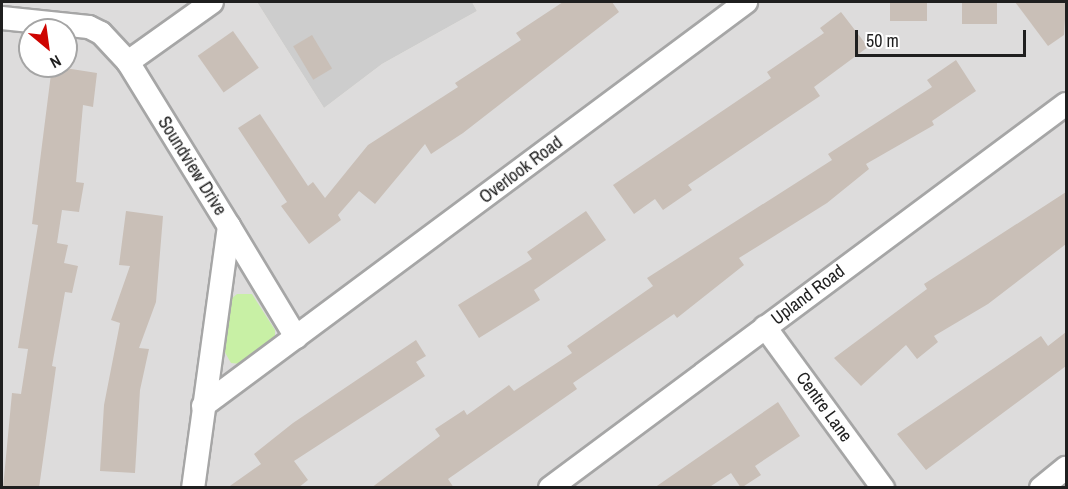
<!DOCTYPE html>
<html>
<head>
<meta charset="utf-8">
<style>
  body { margin:0 }
  #map { position:relative; width:1068px; height:489px; overflow:hidden; background:#f1ede4; font-family:"Archivo Narrow",sans-serif }
  div>[style] { position:absolute }
  [style*='--x'] { left:calc(var(--x)*1px); top:calc(var(--y)*1px); width:calc(var(--w)*1px); rotate:calc(var(--a)*1deg) }
  .residential>* { inset:0; background:#dddcdc }
  .religious>* { inset:0; background:#cdcdcd }
  .grass>* { inset:0; background:#c8f0a5 }
  .building>* { inset:0; background:#c9bfb7; transform-origin:0 0 }
  .roads { filter:drop-shadow(2px 0 #a6a6a6) drop-shadow(-2px 0 #a6a6a6) drop-shadow(0 2px #a6a6a6) drop-shadow(0 -2px #a6a6a6) }
  .minor>* { height:22px; margin:-11px; padding:0 11px; transform-origin:11px; border-radius:11px; background:#fff }
  span { translate:-50% -50%; white-space:nowrap; text-align:center; line-height:1.15; -webkit-text-stroke:4.5px #fff; paint-order:stroke }
  .street-label { font-size:18px; color:#1f1f1f }
  .frame { position:absolute; inset:0; border:3px solid #1f1f1f; pointer-events:none }
  .north { position:absolute; left:18px; top:18px; width:60px; height:60px; box-sizing:border-box; background:#fff; border:2px solid #a5a5a5; border-radius:50%; rotate:151deg; font-size:16px; font-weight:700; line-height:24px; text-align:center; color:#1f1f1f }
  .north::after { content:''; display:block; margin:auto; width:21px; height:27px; background:#ce0400; clip-path:polygon(50% 0,100% 100%,50% 72%,0 100%) }
  .scale { position:absolute; left:855px; top:30px; width:171px; height:27px; box-sizing:border-box; border:3px solid #1f1f1f; border-top:0; padding-left:8px; font-size:18px; line-height:21px; white-space:nowrap; color:#1f1f1f; -webkit-text-stroke:4px #fff; paint-order:stroke }
</style>
</head>
<body>
<div id="map">
  <div class="residential">
    <div style="clip-path:polygon(evenodd,2px 2px,257px 2px,324px 108px,382px 64px,477px 11px,472px 2px,1066px 2px,1066px 487px,2px 487px,2px 2px,30px 30px,66px 30px,66px 66px,30px 66px,30px 30px)"></div>
  </div>
  <div class="religious">
    <div style="clip-path:polygon(257px 2px,472px 2px,477px 11px,382px 64px,324px 108px)"></div>
  </div>
  <div class="grass">
    <div style="clip-path:polygon(237px 294px,252px 294px,275px 330px,275px 338px,241px 364px,231px 363px,223px 349px,230px 300px)"></div>
  </div>
  <div class="building">
    <div style="clip-path:polygon(563px 2px,612px 2px,619px 12px,463px 133px,431px 154px,425px 144px,375px 204px,359px 191px,338px 215px,341px 220px,309px 244px,281px 206px,287px 202px,238px 128px,260px 114px,308px 186px,313px 182px,325px 198px,368px 145px,458px 87px,455px 83px,521px 40px,516px 33px)"></div>
    <div style="left:890px;top:2px;width:37px;height:19px"></div>
    <div style="left:962px;top:2px;width:35px;height:22px"></div>
    <div style="clip-path:polygon(1015px 2px,1066px 2px,1064px 35px,1048px 46px)"></div>
    <div style="clip-path:polygon(841px 12px,868px 47px,814px 87px,820px 96px,688px 185px,692px 190px,663px 210px,655px 199px,634px 214px,613px 185px,771px 78px,767px 72px,824px 33px,820px 28px)"></div>
    <div style="left:233px;top:31px;width:45px;height:43px;rotate:55deg"></div>
    <div style="left:312px;top:35px;width:39px;height:22px;rotate:59deg"></div>
    <div style="clip-path:polygon(956px 60px,976px 91px,932px 121px,934px 125px,866px 164px,869px 169px,827px 203px,739px 258px,744px 265px,677px 318px,674px 314px,573px 383px,577px 389px,448px 479px,454px 488px,371px 488px,440px 436px,435px 429px,464px 410px,467px 415px,509px 385px,514px 391px,572px 353px,567px 346px,653px 286px,647px 278px,832px 160px,828px 154px,932px 87px,927px 80px)"></div>
    <div style="clip-path:polygon(52px 66px,97px 73px,93px 107px,83px 105px,76px 182px,84px 183px,79px 212px,62px 210px,57px 243px,68px 245px,64px 263px,78px 266px,72px 293px,65px 292px,52px 366px,56px 367px,39px 488px,3px 488px,12px 393px,21px 394px,28px 349px,18px 348px,38px 225px,32px 224px)"></div>
    <div style="clip-path:polygon(1066px 192px,1066px 244px,988px 304px,934px 336px,938px 342px,917px 359px,906px 345px,861px 386px,834px 358px,927px 289px,924px 284px)"></div>
    <div style="clip-path:polygon(126px 211px,163px 216px,156px 302px,139px 348px,149px 349px,140px 390px,135px 473px,100px 471px,104px 405px,120px 323px,111px 320px,130px 266px,119px 265px)"></div>
    <div style="clip-path:polygon(586px 211px,606px 240px,534px 290px,540px 300px,479px 338px,458px 305px,532px 259px,527px 252px)"></div>
    <div style="clip-path:polygon(1066px 332px,1066px 366px,926px 470px,897px 434px,1041px 336px,1048px 346px)"></div>
    <div style="clip-path:polygon(416px 340px,426px 356px,416px 362px,425px 376px,294px 461px,308px 480px,298px 488px,227px 488px,261px 464px,254px 454px,293px 423px)"></div>
    <div style="clip-path:polygon(778px 402px,800px 436px,755px 466px,761px 475px,741px 488px,731px 473px,708px 488px,654px 488px)"></div>
  </div>
  <div class="roads">
    <div class="minor">
      <div style="--x:2;--y:18;--w:87;--a:5.9"></div>
      <div style="--x:89;--y:27;--w:13;--a:27"></div>
      <div style="--x:101;--y:33;--w:40;--a:47"></div>
      <div style="--x:128;--y:62;--w:193;--a:58.4"></div>
      <div style="--x:229;--y:226;--w:264;--a:97.8"></div>
      <div style="--x:128;--y:62;--w:103;--a:-35.5"></div>
      <div style="--x:229;--y:226;--w:130;--a:58.9"></div>
      <div style="--x:765;--y:327;--w:200;--a:53.8"></div>
      <div style="--x:203;--y:406;--w:677;--a:-36.65"></div>
      <div style="--x:550;--y:488;--w:643;--a:-36.66"></div>
      <div style="--x:1041;--y:488;--w:32;--a:-39"></div>
    </div>
  </div>
  <div class="street-label">
    <span style="left:192px;top:166px;rotate:58deg">Soundview Drive</span>
    <span style="left:521px;top:170px;rotate:-37deg">Overlook Road</span>
    <span style="left:808px;top:295px;rotate:-37deg">Upland Road</span>
    <span style="left:824px;top:407px;rotate:54deg">Centre Lane</span>
  </div>
  <div class="frame"></div>
  <div class="north">N</div>
  <div class="scale">50 m</div>
</div>
</body>
</html>
